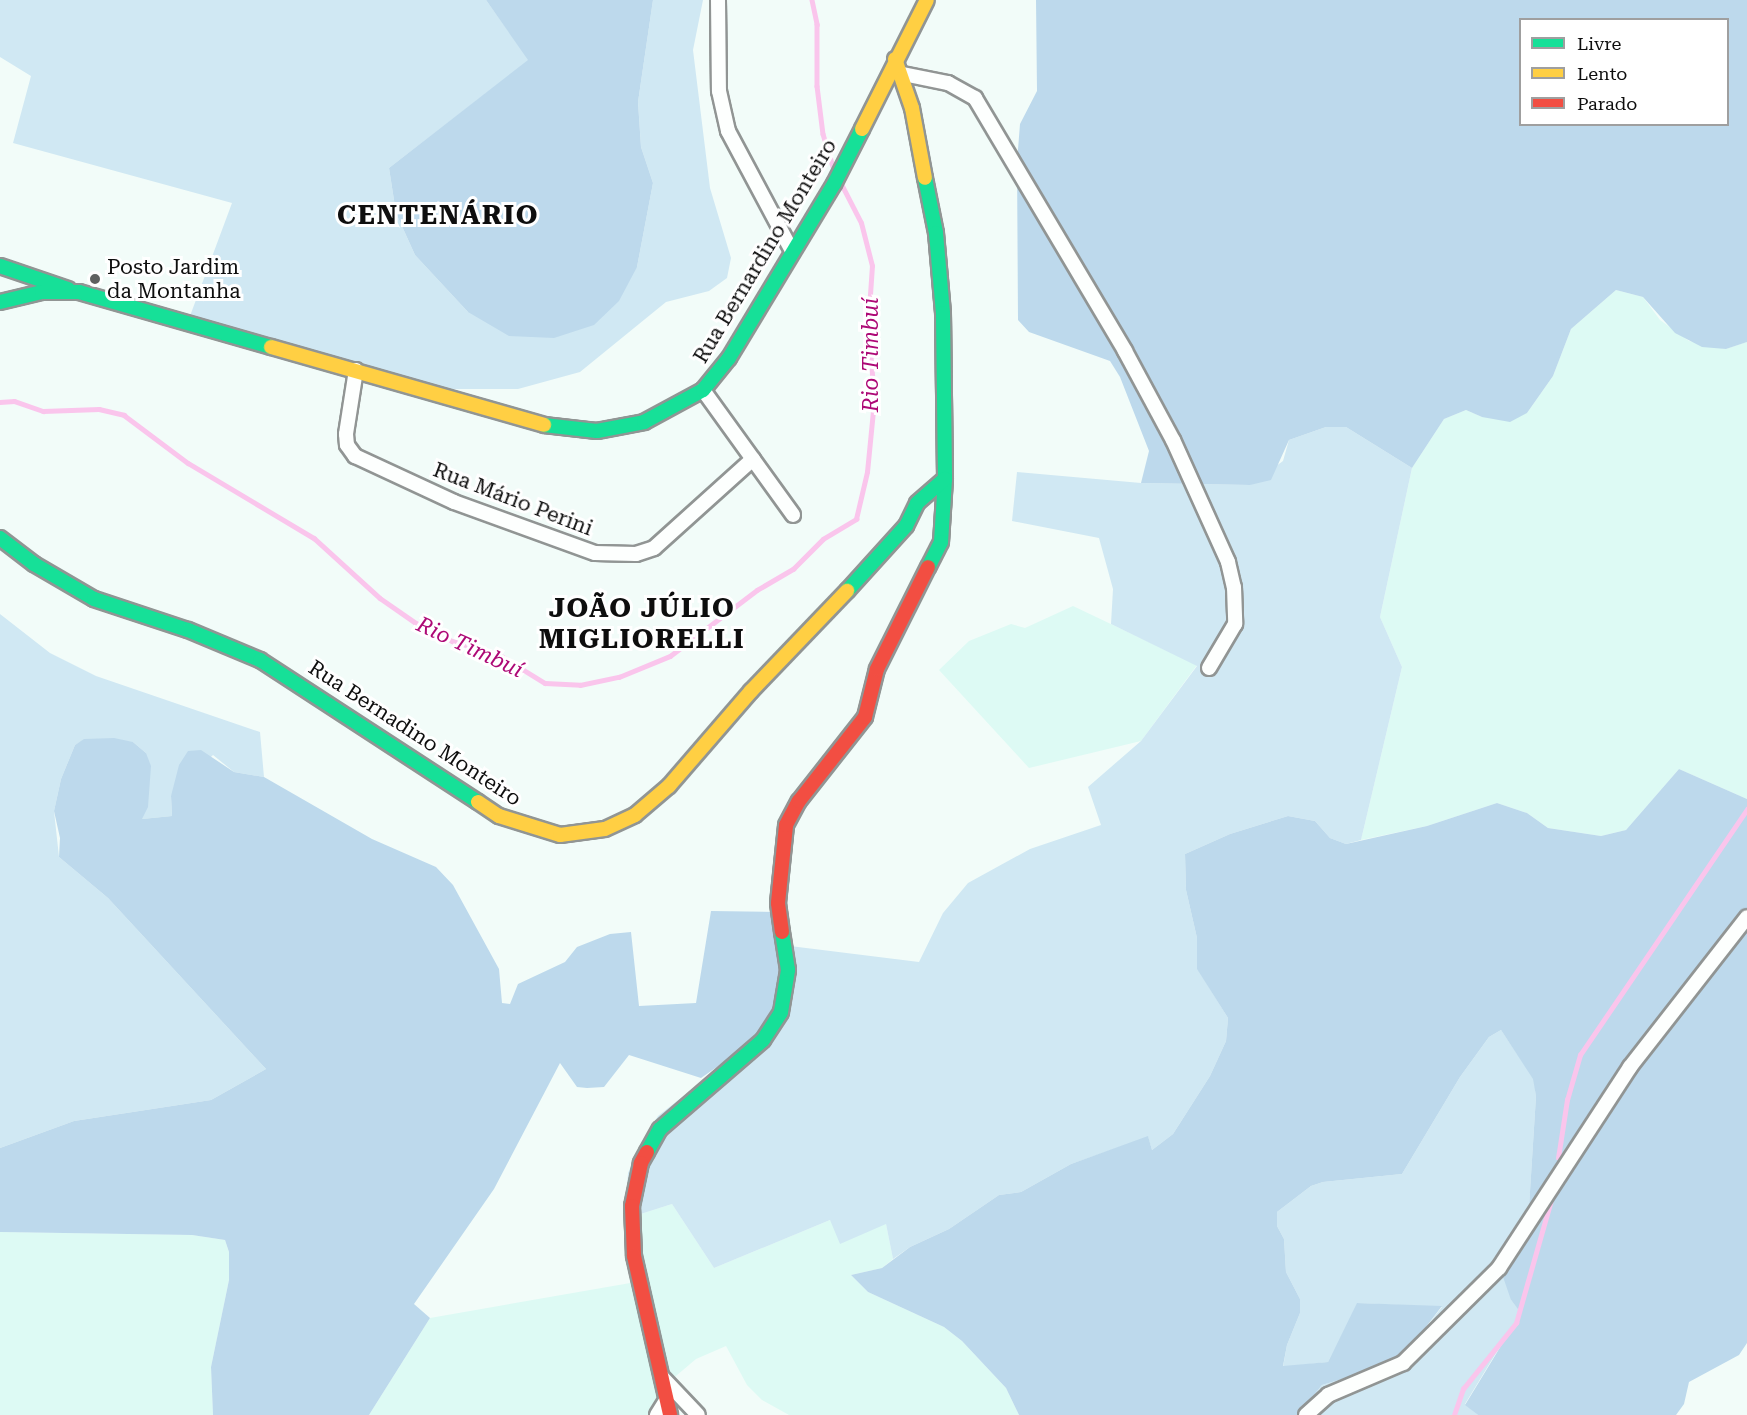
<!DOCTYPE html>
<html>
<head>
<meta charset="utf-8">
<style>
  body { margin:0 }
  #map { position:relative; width:1747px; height:1415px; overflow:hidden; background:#f2fcf9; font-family:"Roboto Serif",serif }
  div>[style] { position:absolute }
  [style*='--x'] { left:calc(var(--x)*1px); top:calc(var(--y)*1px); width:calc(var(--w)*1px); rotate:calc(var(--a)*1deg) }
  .farmland>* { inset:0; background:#ddfaf4 }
  .green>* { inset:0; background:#d0e8f3 }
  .forest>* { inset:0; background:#bdd9ec }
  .stream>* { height:4.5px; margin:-2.25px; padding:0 2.25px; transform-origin:2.25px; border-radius:2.25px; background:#fac5ec }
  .roads { filter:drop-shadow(2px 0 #919594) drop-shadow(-2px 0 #919594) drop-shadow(0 2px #919594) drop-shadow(0 -2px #919594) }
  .street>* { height:14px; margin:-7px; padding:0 7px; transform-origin:7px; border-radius:7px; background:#fdfffe }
  .fast>* { height:14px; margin:-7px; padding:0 7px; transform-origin:7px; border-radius:7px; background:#16e098 }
  .slow>* { height:14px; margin:-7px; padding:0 7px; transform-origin:7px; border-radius:7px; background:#ffcf43 }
  .jam>* { height:14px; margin:-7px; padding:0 7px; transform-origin:7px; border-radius:7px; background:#f24e42 }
  .dots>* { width:16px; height:16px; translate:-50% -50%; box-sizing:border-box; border:3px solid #fff; border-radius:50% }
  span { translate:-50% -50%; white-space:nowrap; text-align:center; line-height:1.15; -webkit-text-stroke:6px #fff; paint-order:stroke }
  .street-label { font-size:21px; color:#0e0e0e }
  .poi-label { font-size:21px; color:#0e0e0e }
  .left { translate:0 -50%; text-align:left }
  .water-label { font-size:22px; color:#ad0976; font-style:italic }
  .district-label { font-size:27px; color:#0e0e0e; font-weight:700; letter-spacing:1.5px }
  .legend { position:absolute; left:1519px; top:18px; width:210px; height:108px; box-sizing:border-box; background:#fff; border:2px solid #9f9f9f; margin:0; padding:8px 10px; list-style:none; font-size:18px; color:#0e0e0e }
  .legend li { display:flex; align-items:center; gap:12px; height:30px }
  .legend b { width:30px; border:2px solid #9f9f9f }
</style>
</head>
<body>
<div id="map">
  <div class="farmland">
    <div style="clip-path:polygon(1616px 290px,1643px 297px,1660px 320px,1689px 341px,1726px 349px,1747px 342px,1747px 799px,1679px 769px,1626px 830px,1601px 836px,1548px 828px,1527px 813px,1497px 803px,1427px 826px,1361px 840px,1402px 667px,1380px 617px,1412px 468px,1444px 419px,1466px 410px,1482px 417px,1527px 413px,1553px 376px,1571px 329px)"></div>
    <div style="clip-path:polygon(1073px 606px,1197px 665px,1141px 741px,1029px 768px,939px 670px,969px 641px,1011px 624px,1025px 628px)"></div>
    <div style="clip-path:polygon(672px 1204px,714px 1268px,830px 1220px,835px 1227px,886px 1224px,893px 1259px,882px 1268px,851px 1275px,868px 1292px,944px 1327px,962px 1341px,1006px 1388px,1019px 1415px,789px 1415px,762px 1400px,747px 1385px,726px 1346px,696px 1359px,657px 1392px,655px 1415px,369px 1415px,430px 1318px,636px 1282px,625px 1219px)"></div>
    <div style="clip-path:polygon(0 1232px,192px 1235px,225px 1240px,229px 1252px,229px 1280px,211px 1367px,213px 1415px,0 1415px)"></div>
  </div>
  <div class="green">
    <div style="clip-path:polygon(0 0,486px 0,529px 60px,389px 168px,396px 213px,415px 255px,468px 312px,637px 267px,653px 183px,641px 147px,638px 102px,653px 0,703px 0,693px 50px,710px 188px,731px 258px,727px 278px,709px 291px,666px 302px,580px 372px,518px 389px,433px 389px,190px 316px,232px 203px,13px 143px,31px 76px,0 57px)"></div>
    <div style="clip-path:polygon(1326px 427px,1346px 427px,1412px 468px,1380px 617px,1402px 667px,1361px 840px,1346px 844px,1330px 838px,1315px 821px,1288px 816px,1230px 834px,1185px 854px,1186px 890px,1197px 938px,1197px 968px,1228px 1018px,1226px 1041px,1210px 1076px,1173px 1134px,1152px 1150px,1148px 1137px,1071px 1164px,1021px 1192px,999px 1195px,949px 1229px,910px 1247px,893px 1259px,886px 1224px,840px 1244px,830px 1220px,714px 1268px,672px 1204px,625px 1219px,628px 1173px,643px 1140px,658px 1116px,747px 1046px,790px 946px,919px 962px,943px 913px,968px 883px,1030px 849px,1101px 825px,1088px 787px,1141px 741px,1197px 666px,1111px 624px,1113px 589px,1099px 538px,1012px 521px,1017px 472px,1141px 483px,1250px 485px,1283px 461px,1289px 440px)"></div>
    <div style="clip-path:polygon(0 614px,50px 653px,96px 676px,260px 732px,264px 777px,234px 772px,213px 755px,171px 796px,172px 816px,142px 819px,146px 753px,133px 742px,84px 740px,75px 745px,61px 779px,54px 811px,59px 857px,108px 898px,266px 1069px,211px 1100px,74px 1121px,0 1148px)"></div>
    <div style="clip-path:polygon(1501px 1030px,1534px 1079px,1536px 1096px,1528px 1224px,1511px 1300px,1521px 1312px,1465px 1404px,1478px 1415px,1298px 1415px,1322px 1385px,1399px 1362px,1442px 1307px,1358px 1303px,1328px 1362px,1283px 1367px,1287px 1345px,1300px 1313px,1300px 1299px,1286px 1272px,1284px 1239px,1277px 1226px,1277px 1212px,1311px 1186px,1323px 1182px,1402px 1174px,1460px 1077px,1489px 1037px)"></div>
  </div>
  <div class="forest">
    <div style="clip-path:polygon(486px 0,653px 0,638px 102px,641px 147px,653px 183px,637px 267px,619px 301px,594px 325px,554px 338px,509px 336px,468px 312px,415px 255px,396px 213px,389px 168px,528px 60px)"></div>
    <div style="clip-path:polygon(evenodd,1036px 0,1747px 0,1747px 342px,1726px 349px,1702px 347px,1675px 333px,1643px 297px,1616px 290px,1571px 329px,1553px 376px,1527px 413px,1510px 422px,1482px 417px,1466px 410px,1444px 419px,1412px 468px,1346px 427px,1326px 427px,1289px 440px,1271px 480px,1250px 485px,1141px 483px,1149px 451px,1120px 377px,1110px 361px,1029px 332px,1018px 320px,1017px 162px,1020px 124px,1037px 91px,1036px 0,1520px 20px,1728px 20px,1728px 124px,1520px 124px,1520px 20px)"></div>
    <div style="clip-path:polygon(114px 738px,133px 742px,146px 753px,151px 766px,148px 807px,142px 819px,172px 816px,171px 796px,179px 765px,188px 751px,201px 750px,234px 772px,264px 777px,372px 839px,436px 867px,453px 885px,499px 969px,502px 1003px,510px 1004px,518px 984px,565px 962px,577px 947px,610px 934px,631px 932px,639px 1006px,696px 1003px,711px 911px,776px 912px,783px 1003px,747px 1046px,701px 1078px,629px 1055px,604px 1087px,587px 1088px,577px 1087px,560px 1063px,494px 1189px,414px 1304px,430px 1318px,369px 1415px,213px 1415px,211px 1367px,229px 1280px,229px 1252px,225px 1240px,192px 1235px,0 1232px,0 1148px,74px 1121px,211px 1100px,266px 1069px,108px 898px,59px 857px,60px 838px,54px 811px,61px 779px,75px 745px,84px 739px)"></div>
    <div style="clip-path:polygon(1679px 769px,1747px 799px,1747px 1343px,1739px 1355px,1689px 1382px,1684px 1404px,1676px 1415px,1478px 1415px,1465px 1405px,1521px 1313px,1511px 1300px,1501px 1271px,1528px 1223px,1536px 1096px,1533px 1079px,1501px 1030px,1489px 1037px,1460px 1077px,1402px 1174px,1323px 1182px,1311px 1186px,1277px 1212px,1277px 1226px,1284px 1239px,1286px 1272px,1300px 1299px,1300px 1313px,1287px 1345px,1283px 1366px,1328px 1362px,1357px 1303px,1442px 1306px,1399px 1362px,1322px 1385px,1298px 1415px,1019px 1415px,1006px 1388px,962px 1341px,944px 1327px,868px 1292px,851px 1275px,882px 1268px,910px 1247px,949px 1229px,999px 1195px,1021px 1192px,1071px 1164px,1148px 1136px,1152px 1150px,1173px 1134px,1210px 1076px,1226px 1041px,1228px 1018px,1197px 969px,1197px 938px,1186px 890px,1185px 854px,1230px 834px,1288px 816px,1315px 821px,1330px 838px,1346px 844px,1427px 826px,1497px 803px,1527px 813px,1548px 828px,1601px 836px,1626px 830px)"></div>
  </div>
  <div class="stream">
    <div style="--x:812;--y:0;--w:25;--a:78"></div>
    <div style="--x:817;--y:24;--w:62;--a:90"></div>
    <div style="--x:817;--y:86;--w:48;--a:82.9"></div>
    <div style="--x:823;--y:134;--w:37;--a:73"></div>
    <div style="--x:0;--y:402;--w:14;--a:-4"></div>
    <div style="--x:14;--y:401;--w:31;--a:19"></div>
    <div style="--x:43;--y:411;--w:56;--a:-2"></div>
    <div style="--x:99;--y:409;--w:26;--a:13"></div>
    <div style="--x:124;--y:415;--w:80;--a:36.9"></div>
    <div style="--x:188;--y:463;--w:147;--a:30.8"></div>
    <div style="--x:314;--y:538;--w:89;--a:42.3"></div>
    <div style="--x:380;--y:598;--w:44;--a:34.8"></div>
    <div style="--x:416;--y:623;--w:40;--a:26.6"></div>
    <div style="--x:452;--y:641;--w:48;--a:15.8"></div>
    <div style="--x:498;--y:654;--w:55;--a:31.7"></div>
    <div style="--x:545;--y:683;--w:35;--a:3"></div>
    <div style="--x:580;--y:685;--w:40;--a:-12"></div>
    <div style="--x:619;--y:677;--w:55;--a:-22.4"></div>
    <div style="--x:670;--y:656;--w:109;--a:-37.2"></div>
    <div style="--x:757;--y:590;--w:42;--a:-30.3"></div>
    <div style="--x:793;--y:569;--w:42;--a:-45"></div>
    <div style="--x:823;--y:539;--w:39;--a:-31"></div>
    <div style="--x:856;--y:519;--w:48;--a:-76.8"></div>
    <div style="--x:867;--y:472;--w:72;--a:-84.4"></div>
    <div style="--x:874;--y:400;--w:76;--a:-94.5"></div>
    <div style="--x:868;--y:324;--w:58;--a:-86.1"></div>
    <div style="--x:872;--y:266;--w:44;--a:-104.3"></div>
    <div style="--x:861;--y:223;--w:44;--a:-117.1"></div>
    <div style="--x:1558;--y:1158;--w:59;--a:-81.2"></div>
    <div style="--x:1567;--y:1100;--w:47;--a:-73.9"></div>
    <div style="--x:1580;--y:1055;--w:297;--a:-55.8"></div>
    <div style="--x:1454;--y:1415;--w:28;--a:-71"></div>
    <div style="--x:1463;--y:1389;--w:85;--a:-51.2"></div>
    <div style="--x:1516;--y:1323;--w:128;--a:-74.1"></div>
  </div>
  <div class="roads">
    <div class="street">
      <div style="--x:718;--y:0;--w:91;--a:89.4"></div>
      <div style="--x:719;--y:91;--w:41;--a:77.3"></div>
      <div style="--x:728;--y:131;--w:134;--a:61.9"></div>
      <div style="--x:903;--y:74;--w:46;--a:11.3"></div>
      <div style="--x:948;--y:83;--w:31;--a:29"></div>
      <div style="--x:975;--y:98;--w:294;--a:59.3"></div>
      <div style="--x:1125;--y:351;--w:101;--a:61.7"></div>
      <div style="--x:1173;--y:440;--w:134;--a:65.7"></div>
      <div style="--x:1228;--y:562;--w:26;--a:77"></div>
      <div style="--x:1234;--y:587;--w:37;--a:88"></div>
      <div style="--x:1235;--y:624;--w:51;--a:120.6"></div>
      <div style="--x:356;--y:370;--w:65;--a:98.9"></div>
      <div style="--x:346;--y:434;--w:11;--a:85"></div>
      <div style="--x:347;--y:445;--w:14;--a:54"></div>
      <div style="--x:355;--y:456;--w:109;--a:24.9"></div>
      <div style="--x:454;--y:502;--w:150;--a:19.9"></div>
      <div style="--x:595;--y:553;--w:41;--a:1.4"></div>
      <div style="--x:636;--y:554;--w:19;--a:-18"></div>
      <div style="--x:654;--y:548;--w:133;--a:-42"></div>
      <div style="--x:703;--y:390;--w:154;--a:54.2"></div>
      <div style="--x:662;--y:1377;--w:52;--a:46.5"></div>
      <div style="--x:657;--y:1415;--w:15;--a:-58"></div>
      <div style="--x:1306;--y:1415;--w:30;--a:-42"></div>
      <div style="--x:1328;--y:1395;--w:82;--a:-23.1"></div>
      <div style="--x:1403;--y:1363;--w:135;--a:-44.7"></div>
      <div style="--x:1499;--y:1268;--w:240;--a:-56.9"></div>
      <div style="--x:1630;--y:1067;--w:190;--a:-52"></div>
    </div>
    <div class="fast">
      <div style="--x:925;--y:178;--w:56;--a:78.7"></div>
      <div style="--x:936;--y:233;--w:80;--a:85"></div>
      <div style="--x:943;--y:313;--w:166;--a:89.3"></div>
      <div style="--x:945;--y:479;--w:63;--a:93.6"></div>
      <div style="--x:941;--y:542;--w:28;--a:117"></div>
      <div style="--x:0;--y:266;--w:72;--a:18.7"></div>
      <div style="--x:0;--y:302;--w:43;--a:-13.4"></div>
      <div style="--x:42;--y:292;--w:37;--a:0"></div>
      <div style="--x:79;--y:292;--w:200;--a:16"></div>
      <div style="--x:544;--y:425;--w:53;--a:6.5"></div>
      <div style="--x:597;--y:431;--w:48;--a:-10.8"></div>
      <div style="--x:644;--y:422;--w:67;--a:-28.5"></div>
      <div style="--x:703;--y:390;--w:41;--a:-50.9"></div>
      <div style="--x:729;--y:358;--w:203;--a:-58.9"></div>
      <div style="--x:834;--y:184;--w:62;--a:-63"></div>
      <div style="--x:0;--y:538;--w:43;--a:37.4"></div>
      <div style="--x:34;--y:564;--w:69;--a:30.3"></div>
      <div style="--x:94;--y:599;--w:99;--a:18.3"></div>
      <div style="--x:188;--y:630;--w:78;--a:22.6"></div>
      <div style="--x:260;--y:660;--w:260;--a:33.1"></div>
      <div style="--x:847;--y:591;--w:88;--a:-47.8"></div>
      <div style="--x:906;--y:526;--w:25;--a:-64"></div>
      <div style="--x:917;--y:503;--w:37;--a:-41"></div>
      <div style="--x:647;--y:1152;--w:26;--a:-61"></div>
      <div style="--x:660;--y:1129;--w:136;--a:-40.8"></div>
      <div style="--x:763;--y:1040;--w:33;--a:-57"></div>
      <div style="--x:781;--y:1012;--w:43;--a:-80.5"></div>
      <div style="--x:788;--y:970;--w:38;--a:-99"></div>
    </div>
    <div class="slow">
      <div style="--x:895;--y:59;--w:52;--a:70.9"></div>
      <div style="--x:912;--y:108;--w:71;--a:79.5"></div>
      <div style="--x:862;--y:129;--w:144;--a:-63.3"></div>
      <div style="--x:271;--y:347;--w:284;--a:15.9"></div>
      <div style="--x:478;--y:802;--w:25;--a:34"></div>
      <div style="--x:499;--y:816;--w:64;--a:17.3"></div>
      <div style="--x:560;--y:835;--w:45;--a:-7.6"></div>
      <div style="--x:605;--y:829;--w:33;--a:-25"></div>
      <div style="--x:635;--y:815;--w:45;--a:-40.5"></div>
      <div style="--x:669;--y:786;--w:125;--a:-49.2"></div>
      <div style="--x:751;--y:691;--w:139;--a:-46.2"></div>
    </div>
    <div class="jam">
      <div style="--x:782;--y:932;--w:29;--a:-98"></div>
      <div style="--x:778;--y:903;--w:78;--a:-84.1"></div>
      <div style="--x:786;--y:825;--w:27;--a:-62"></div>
      <div style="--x:799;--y:801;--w:107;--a:-51.8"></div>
      <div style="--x:865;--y:717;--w:49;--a:-76"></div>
      <div style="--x:877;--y:669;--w:114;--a:-63.4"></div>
      <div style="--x:647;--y:1152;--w:13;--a:119"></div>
      <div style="--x:641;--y:1163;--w:44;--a:101.8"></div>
      <div style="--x:632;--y:1206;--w:50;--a:87.7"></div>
      <div style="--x:634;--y:1256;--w:163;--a:77.2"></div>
    </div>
  </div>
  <div class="dots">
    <div style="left:95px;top:279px;background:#5e6160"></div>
  </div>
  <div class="street-label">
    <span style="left:765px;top:251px;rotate:-59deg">Rua Bernardino Monteiro</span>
    <span style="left:513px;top:499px;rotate:21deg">Rua Mário Perini</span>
    <span style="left:415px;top:733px;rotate:33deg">Rua Bernadino Monteiro</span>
  </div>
  <div class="poi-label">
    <span class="left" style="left:107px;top:279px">Posto Jardim<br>da Montanha</span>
  </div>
  <div class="water-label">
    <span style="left:871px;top:355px;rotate:-90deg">Rio Timbuí</span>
    <span style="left:470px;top:647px;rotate:25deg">Rio Timbuí</span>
  </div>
  <div class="district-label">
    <span style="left:438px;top:216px">CENTENÁRIO</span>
    <span style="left:642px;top:624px">JOÃO JÚLIO<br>MIGLIORELLI</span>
  </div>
  <ul class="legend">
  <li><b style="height:8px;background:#16e098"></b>Livre</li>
  <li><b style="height:8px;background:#ffcf43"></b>Lento</li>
  <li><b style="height:8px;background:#f24e42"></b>Parado</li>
  </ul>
</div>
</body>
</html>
